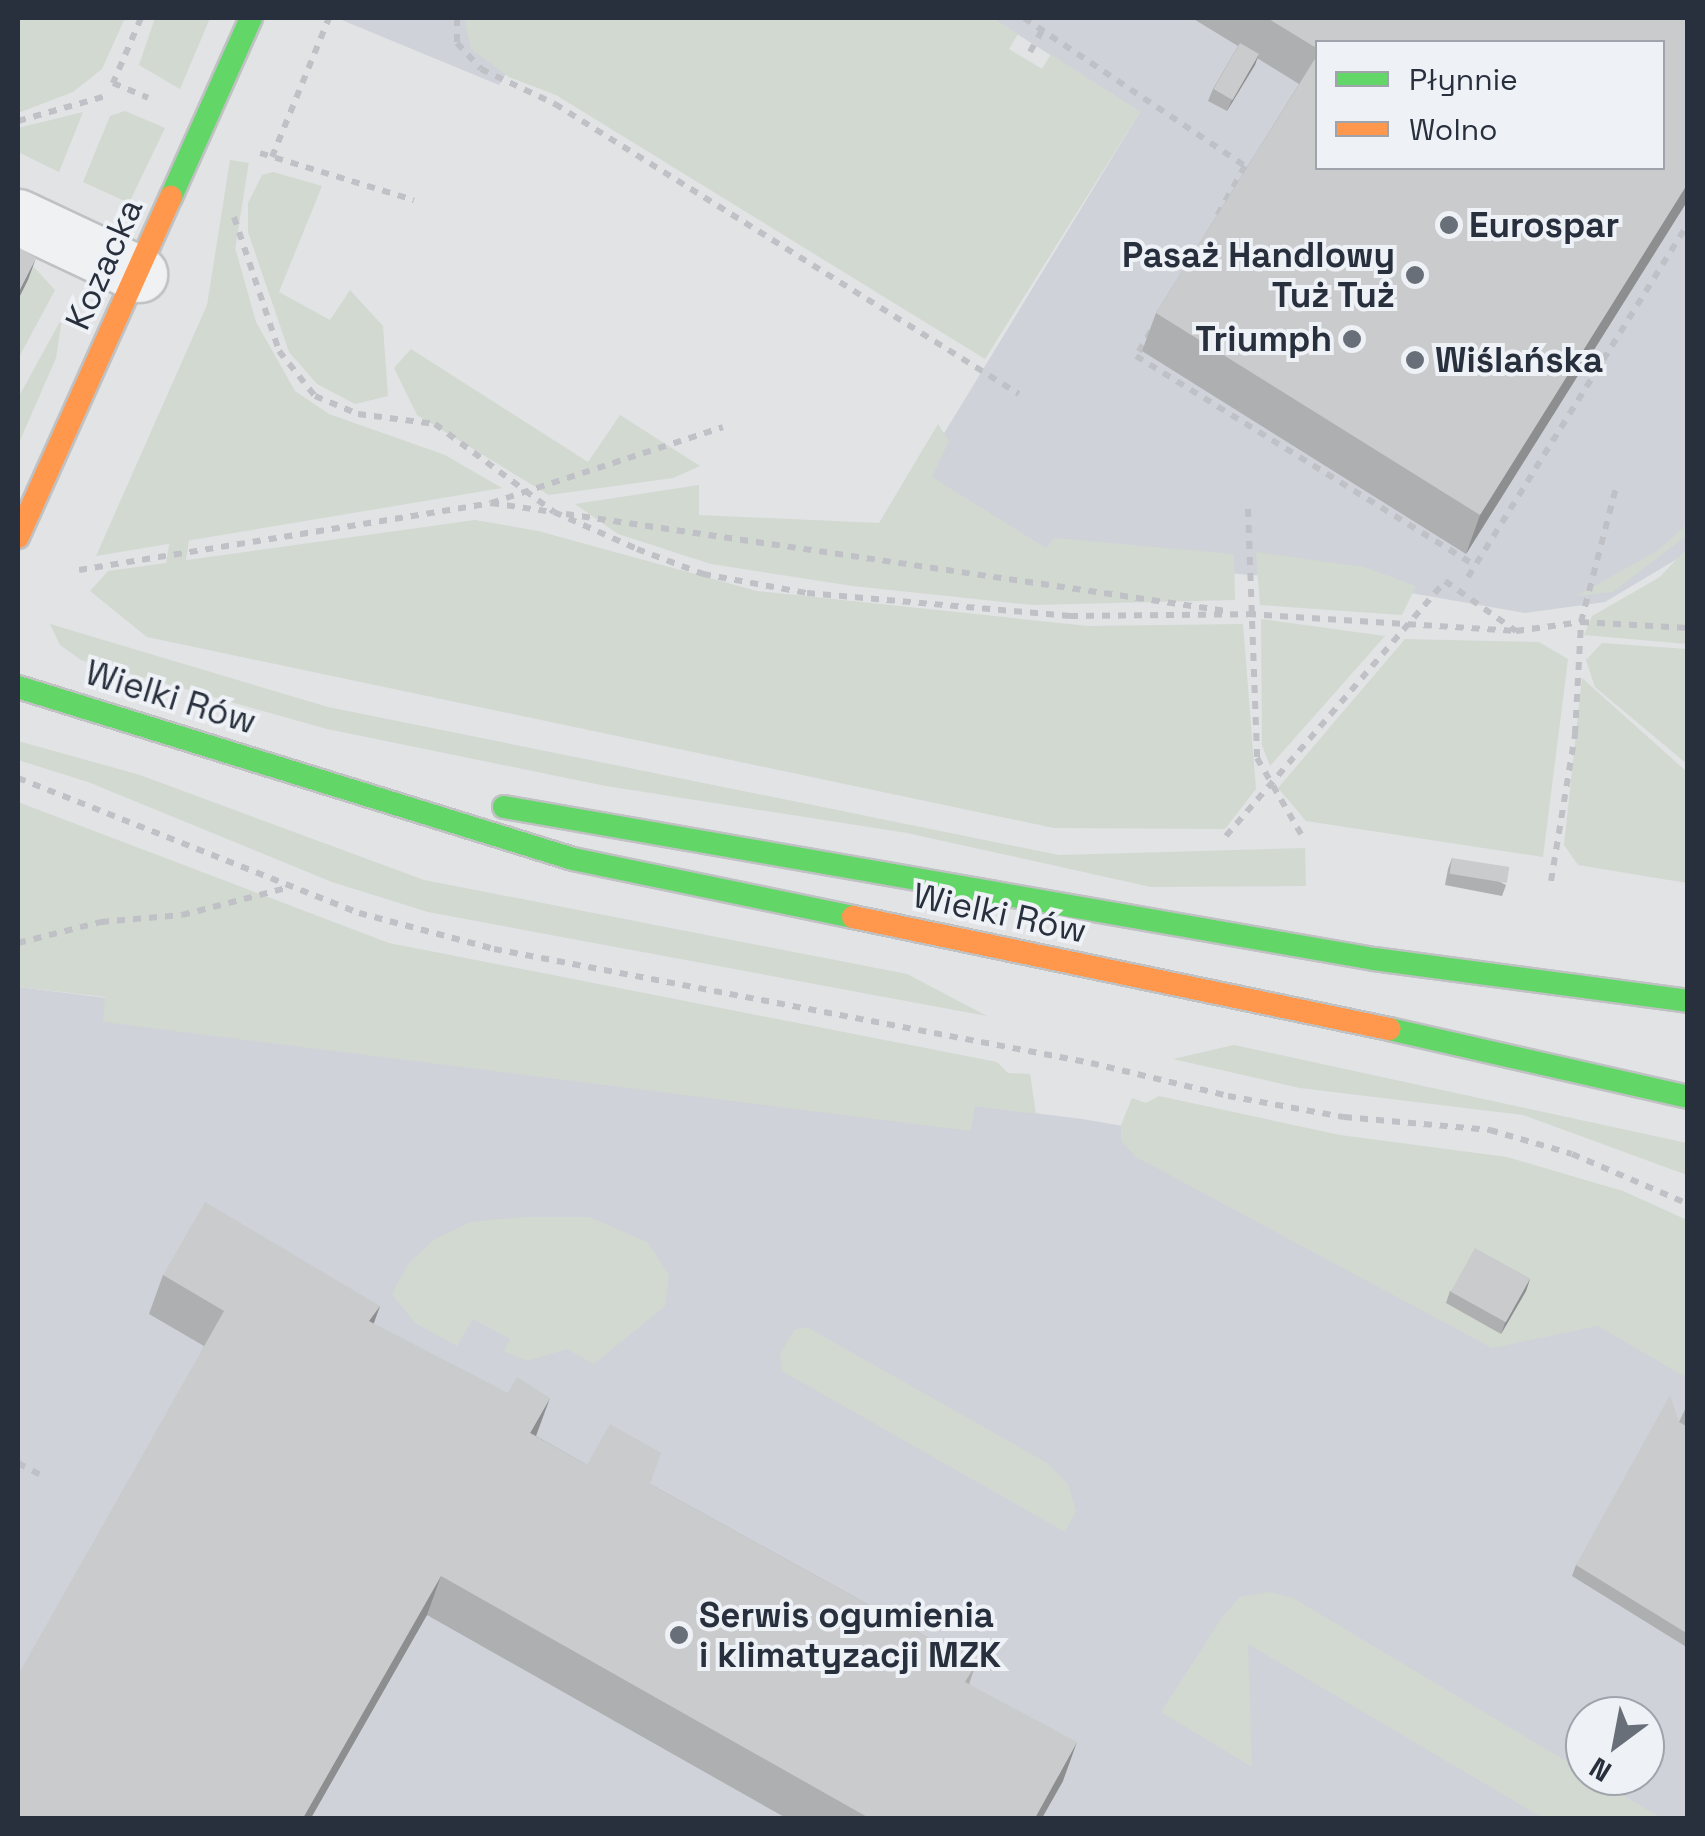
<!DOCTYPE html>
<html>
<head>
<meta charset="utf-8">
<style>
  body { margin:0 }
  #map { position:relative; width:1705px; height:1836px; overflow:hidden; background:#e1e3e5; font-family:"Space Grotesk",sans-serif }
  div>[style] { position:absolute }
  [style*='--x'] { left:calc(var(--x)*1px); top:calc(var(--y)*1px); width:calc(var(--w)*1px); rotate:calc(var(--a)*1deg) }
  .built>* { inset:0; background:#cfd2d8 }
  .green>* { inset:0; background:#d2d9d1; transform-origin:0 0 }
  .path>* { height:6px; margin-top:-3px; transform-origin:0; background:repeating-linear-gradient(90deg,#bfc1c6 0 8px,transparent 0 16px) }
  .roads { filter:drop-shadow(2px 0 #bfc1c3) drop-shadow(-2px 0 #bfc1c3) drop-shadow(0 2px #bfc1c3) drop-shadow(0 -2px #bfc1c3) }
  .street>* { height:55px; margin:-27.5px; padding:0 27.5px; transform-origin:27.5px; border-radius:27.5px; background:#f0f1f2 }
  .fast>* { height:22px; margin:-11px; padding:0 11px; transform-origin:11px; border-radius:11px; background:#63d668 }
  .slow>* { height:22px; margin:-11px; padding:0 11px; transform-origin:11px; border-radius:11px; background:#ff974d }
  .wall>* { inset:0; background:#adafb0 }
  .shaded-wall>* { inset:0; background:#8d8e90 }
  .building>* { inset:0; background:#c9cbcd; transform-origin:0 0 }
  .dots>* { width:28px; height:28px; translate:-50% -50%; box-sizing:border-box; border:5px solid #eef1f5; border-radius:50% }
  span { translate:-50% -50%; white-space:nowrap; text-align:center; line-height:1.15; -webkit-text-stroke:8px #eef1f5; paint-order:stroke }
  .poi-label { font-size:35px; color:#28303e; font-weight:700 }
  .left { translate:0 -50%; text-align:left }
  .right { translate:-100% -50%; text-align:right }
  .street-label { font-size:35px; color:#28303e }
  .frame { position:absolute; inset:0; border:20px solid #28303e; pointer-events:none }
  .legend { position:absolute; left:1315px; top:40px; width:350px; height:130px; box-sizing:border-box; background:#eef1f5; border:2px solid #9fa4ac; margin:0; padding:12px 18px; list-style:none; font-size:30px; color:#28303e }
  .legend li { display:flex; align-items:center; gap:20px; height:50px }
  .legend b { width:50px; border:2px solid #9fa4ac }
  .north { position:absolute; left:1565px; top:1696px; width:100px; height:100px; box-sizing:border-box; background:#eef1f5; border:2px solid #9fa4ac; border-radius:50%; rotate:212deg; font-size:28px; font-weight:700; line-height:40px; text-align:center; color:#28303e }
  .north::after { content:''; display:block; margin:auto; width:35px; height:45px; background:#696f78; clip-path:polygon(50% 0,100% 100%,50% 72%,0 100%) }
</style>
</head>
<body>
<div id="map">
  <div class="built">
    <div style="clip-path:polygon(337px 18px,541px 18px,499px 85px)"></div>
    <div style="clip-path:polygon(evenodd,992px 18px,1687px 18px,1687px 553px,1605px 602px,1525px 613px,1348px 582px,1050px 560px,918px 476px,1140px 112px,992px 18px,1318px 42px,1662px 42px,1662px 168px,1318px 168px,1318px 42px)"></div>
    <div style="clip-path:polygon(evenodd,18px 987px,1082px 1119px,1490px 1189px,1687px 1265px,1687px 1818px,18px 1818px,18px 987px,1585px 1716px,1645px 1716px,1645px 1776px,1585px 1776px,1585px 1716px)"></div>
  </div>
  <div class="green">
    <div style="clip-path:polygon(18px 18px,125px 18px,102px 69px,73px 92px,18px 113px)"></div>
    <div style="clip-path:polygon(155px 18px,210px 18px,180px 89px,139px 65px)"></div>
    <div style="clip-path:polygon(464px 18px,992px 18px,1018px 34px,1009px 49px,1042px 69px,1051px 54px,1140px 112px,985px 359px,556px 95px,509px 77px,471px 49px)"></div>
    <div style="clip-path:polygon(125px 111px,165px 128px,129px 203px,83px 182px,110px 116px)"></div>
    <div style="clip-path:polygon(83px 112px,59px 172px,18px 152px,18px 128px)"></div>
    <div style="left:230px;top:160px;width:19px;height:449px;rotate:9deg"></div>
    <div style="clip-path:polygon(273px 172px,322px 186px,279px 292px,330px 320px,350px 290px,383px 326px,388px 396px,355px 404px,317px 384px,289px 352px,248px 232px,248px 203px,262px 175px)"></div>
    <div style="clip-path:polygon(234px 244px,256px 322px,295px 391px,329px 414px,445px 455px,502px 488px,96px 556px)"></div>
    <div style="clip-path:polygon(18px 250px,55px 290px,18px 359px,18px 300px,28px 280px)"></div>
    <div style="clip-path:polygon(62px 318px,56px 358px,18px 445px,18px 398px)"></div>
    <div style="clip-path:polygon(411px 349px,588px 462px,620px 415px,700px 466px,673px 478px,549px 495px,417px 415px,394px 368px)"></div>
    <div style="clip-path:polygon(938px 424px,949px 441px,932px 477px,1046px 548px,1054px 538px,1234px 554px,1235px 600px,1033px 605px,853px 586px,711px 564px,618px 534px,575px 504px,699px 485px,699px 515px,879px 523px)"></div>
    <div style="clip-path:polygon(475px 520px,538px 531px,757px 591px,1088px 626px,1243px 624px,1256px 789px,1225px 829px,1054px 828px,147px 637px,90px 591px,108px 571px)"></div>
    <div style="clip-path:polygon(1687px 524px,1687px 535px,1613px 592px,1576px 596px,1657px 551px)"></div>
    <div style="clip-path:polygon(1687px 548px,1687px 644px,1584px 635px,1592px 616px,1660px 577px)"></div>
    <div style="clip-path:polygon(1256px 552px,1364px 567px,1416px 586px,1402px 615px,1260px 605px)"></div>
    <div style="clip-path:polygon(1261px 619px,1385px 636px,1270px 766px,1262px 745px)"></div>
    <div style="clip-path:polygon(50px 624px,328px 707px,1059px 855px,1305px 848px,1306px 886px,1151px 887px,907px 833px,606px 786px,327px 729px,81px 660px,60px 645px)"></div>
    <div style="clip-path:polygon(1405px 639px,1539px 642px,1568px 659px,1543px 857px,1306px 821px,1278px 788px)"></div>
    <div style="clip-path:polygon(1602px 643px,1687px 649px,1687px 764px,1595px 687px,1586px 660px)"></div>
    <div style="clip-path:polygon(1582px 678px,1687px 772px,1687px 883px,1578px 865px,1564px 845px)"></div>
    <div style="clip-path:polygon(18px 741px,140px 775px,424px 880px,907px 974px,987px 1016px,428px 912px,332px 882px,88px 782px,18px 760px)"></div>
    <div style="clip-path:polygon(18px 802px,389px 943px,997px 1062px,1008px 1073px,1030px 1074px,1036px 1114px,975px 1106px,971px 1131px,103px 1022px,105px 997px,18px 987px)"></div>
    <div style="clip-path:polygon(1234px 1045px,1687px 1143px,1687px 1175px,1523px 1115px,1300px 1088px,1173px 1059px)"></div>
    <div style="clip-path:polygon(1159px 1096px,1340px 1135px,1507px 1157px,1623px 1191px,1687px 1220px,1687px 1378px,1598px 1326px,1492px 1348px,1136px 1157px,1121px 1141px,1121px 1125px,1132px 1098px,1146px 1103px)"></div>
    <div style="clip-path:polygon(523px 1217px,589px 1217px,647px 1242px,669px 1275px,665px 1306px,594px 1364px,567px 1349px,527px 1361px,504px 1351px,510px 1339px,473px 1319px,457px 1346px,415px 1323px,392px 1294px,408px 1264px,435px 1239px,471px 1222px)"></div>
    <div style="clip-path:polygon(807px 1327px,1047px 1463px,1068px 1484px,1076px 1511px,1065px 1532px,782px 1371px,780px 1354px,794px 1330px)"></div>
    <div style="clip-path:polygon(1270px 1592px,1293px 1598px,1661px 1818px,1543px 1818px,1248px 1644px,1252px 1767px,1161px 1712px,1223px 1616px,1240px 1597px)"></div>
  </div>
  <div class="path">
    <div style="--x:141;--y:18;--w:71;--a:113.3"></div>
    <div style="--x:113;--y:83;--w:38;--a:23"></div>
    <div style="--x:457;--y:18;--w:25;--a:90"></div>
    <div style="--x:457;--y:43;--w:35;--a:47"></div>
    <div style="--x:481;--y:69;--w:82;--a:25.3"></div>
    <div style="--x:555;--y:104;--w:547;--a:32.01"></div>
    <div style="--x:1024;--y:18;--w:266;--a:33.8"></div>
    <div style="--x:1245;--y:166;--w:57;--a:119.2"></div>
    <div style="--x:1030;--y:52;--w:26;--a:-61"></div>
    <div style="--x:18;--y:121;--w:91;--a:-15.9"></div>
    <div style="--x:260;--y:153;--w:161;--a:17"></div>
    <div style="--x:272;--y:157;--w:150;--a:-67.7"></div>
    <div style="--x:234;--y:217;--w:141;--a:71.4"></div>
    <div style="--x:279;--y:351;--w:58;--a:51.3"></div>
    <div style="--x:315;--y:396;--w:47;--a:22.7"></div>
    <div style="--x:358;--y:414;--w:78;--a:7.4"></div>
    <div style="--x:435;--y:424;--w:148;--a:36.5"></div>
    <div style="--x:554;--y:512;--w:91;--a:24"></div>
    <div style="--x:637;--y:549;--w:71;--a:20.7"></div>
    <div style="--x:703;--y:574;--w:106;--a:10.4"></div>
    <div style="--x:807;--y:593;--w:264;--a:5"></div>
    <div style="--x:1070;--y:616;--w:178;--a:-0.6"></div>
    <div style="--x:1151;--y:331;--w:29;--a:121"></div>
    <div style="--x:1136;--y:356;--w:398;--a:31.7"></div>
    <div style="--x:491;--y:503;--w:63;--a:8.3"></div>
    <div style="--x:1248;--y:509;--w:249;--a:87.9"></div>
    <div style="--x:1257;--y:758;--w:88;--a:59.9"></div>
    <div style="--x:566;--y:514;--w:667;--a:8.36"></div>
    <div style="--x:79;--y:570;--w:417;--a:-9.2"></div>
    <div style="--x:491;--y:503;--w:244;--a:-18.1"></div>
    <div style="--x:1468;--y:577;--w:417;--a:-58.1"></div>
    <div style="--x:1248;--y:614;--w:269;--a:3.6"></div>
    <div style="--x:18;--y:778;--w:367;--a:21.6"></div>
    <div style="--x:359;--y:913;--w:140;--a:14.9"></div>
    <div style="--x:494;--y:949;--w:608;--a:10.81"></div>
    <div style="--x:1091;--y:1063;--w:141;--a:13.5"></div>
    <div style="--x:1228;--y:1096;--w:118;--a:10.3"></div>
    <div style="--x:1344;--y:1117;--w:147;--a:5.1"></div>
    <div style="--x:1490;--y:1130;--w:85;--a:16.3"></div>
    <div style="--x:1572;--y:1154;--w:126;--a:23.3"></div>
    <div style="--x:1226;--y:836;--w:336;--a:-49.3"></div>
    <div style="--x:1445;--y:581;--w:87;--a:35.2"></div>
    <div style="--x:1516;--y:631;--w:66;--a:-7.9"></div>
    <div style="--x:1581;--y:622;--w:143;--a:-75.4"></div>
    <div style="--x:1551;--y:881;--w:149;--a:-80.7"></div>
    <div style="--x:1575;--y:734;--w:112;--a:-86.9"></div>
    <div style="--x:1581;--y:622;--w:107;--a:3.2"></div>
    <div style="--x:18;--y:943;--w:86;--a:-14.2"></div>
    <div style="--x:101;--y:922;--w:81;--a:-4.9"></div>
    <div style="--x:182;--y:915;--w:112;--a:-14.5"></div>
    <div style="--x:18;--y:1463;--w:27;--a:28"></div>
  </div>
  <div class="roads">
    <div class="street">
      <div style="--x:18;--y:217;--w:134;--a:25.2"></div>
    </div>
    <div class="fast">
      <div style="--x:171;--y:197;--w:196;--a:-65.9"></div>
      <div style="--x:18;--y:687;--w:581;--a:17.22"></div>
      <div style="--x:573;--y:859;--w:286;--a:11.7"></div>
      <div style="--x:504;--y:807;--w:883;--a:9.91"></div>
      <div style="--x:1374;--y:959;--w:317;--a:7.6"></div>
      <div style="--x:1389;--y:1029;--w:307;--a:12.8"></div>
    </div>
    <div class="slow">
      <div style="--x:18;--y:537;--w:373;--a:-65.8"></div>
      <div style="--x:853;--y:917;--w:548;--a:11.8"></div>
    </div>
  </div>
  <div class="wall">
    <div style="clip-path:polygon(evenodd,1192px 18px,1688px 18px,1688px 200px,1466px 554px,1142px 351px,1156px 313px,1299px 84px,1257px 58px,1227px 111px,1208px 101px,1213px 89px,1238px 46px,1192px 18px,1318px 42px,1662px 168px,1318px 168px,1318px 42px)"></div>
    <div style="clip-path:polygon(1452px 858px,1506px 885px,1502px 896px,1445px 885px,1448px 869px)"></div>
    <div style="clip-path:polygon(163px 1275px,380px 1306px,373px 1324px,536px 1436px,587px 1465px,650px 1484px,976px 1664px,969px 1684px,1063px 1781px,1042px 1818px,786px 1818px,427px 1615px,311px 1818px,18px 1818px,204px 1346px,149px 1314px)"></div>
    <div style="clip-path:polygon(1530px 1279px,1526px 1291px,1501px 1334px,1446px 1303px,1450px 1291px)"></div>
    <div style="clip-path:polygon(1688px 1403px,1688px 1648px,1572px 1576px,1576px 1565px,1679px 1422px)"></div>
  </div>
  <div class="shaded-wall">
    <div style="clip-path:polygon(1259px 54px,1255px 65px,1227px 111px,1232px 100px)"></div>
    <div style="clip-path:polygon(1688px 183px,1688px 200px,1466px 554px,1480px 515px)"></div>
    <div style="clip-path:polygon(36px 258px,28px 280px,18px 300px,18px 293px)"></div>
    <div style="clip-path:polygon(1530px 1279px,1526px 1291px,1501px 1334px,1505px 1323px)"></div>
    <div style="clip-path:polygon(380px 1306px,366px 1345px,369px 1321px)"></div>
    <div style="clip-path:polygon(550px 1398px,536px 1436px,530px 1433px)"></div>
    <div style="clip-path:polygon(441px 1576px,427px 1615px,311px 1818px,303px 1818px)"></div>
    <div style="clip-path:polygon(1077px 1742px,1063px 1781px,1042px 1818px,1035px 1818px)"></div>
  </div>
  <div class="building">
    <div style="clip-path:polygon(1267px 18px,1688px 18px,1688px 183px,1480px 515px,1156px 313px,1318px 54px,1318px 168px,1662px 168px,1662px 42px,1318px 42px,1318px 49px)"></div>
    <div style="left:1240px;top:43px;width:22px;height:53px;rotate:30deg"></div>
    <div style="clip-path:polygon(18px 247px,36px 258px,18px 293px)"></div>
    <div style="left:1452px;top:858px;width:58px;height:16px;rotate:9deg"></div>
    <div style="clip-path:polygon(205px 1202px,380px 1306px,369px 1321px,508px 1393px,517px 1377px,550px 1398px,530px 1433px,587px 1465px,610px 1424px,661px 1453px,650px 1484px,976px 1664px,965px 1682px,1077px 1742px,1035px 1818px,869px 1818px,441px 1576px,303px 1818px,18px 1818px,18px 1675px,224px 1311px,163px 1275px)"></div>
    <div style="left:1475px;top:1248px;width:63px;height:50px;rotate:29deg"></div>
    <div style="clip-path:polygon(1670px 1395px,1679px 1422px,1688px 1427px,1688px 1634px,1576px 1565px)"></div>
  </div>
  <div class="dots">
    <div style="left:1449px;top:225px;background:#696f78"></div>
    <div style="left:1415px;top:275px;background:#696f78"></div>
    <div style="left:1352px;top:339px;background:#696f78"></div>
    <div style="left:1415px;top:360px;background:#696f78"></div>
    <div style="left:679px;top:1635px;background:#696f78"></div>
  </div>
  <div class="poi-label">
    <span class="left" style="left:1469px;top:225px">Eurospar</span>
    <span class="right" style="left:1395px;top:275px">Pasaż Handlowy<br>Tuż Tuż</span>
    <span class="right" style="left:1332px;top:339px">Triumph</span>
    <span class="left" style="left:1435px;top:360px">Wiślańska</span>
    <span class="left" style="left:699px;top:1635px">Serwis ogumienia<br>i klimatyzacji MZK</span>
  </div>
  <div class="street-label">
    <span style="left:104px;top:264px;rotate:-66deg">Kozacka</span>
    <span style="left:171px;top:697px;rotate:17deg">Wielki Rów</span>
    <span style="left:1000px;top:913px;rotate:12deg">Wielki Rów</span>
  </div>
  <div class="frame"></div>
  <ul class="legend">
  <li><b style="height:12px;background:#63d668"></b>Płynnie</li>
  <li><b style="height:12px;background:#ff974d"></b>Wolno</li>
  </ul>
  <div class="north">N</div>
</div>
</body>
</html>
